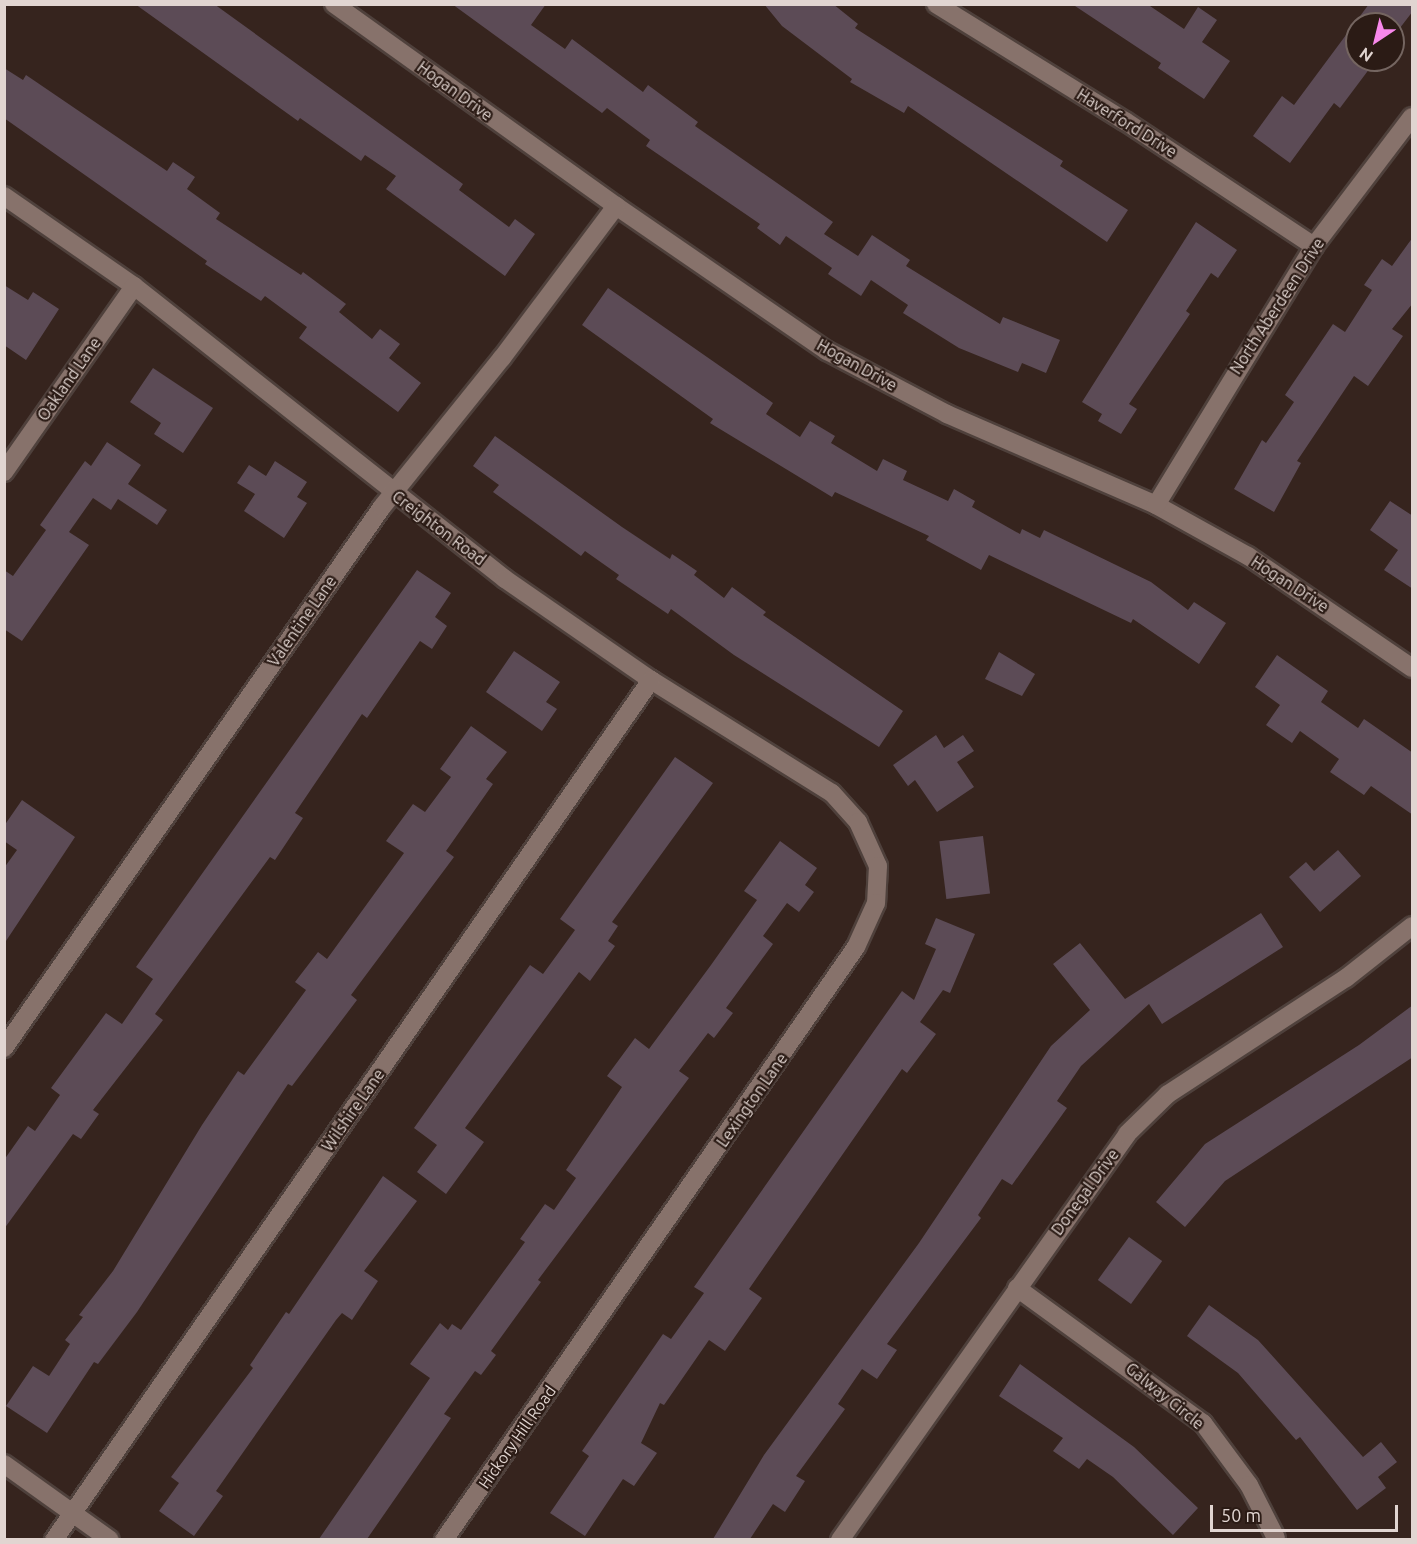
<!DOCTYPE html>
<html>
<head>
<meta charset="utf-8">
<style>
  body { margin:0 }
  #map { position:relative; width:1417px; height:1544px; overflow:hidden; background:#36241e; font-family:Ubuntu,sans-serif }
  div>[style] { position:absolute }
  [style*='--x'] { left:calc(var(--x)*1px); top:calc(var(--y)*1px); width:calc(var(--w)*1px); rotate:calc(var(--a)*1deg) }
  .building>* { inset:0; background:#5c4b56; transform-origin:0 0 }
  .roads { filter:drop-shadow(2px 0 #4f413c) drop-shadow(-2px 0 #4f413c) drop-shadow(0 2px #4f413c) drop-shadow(0 -2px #4f413c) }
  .minor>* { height:18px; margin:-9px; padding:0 9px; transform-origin:9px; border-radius:9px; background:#87726b }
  span { translate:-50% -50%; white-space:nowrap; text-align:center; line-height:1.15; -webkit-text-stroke:4.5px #2b1b15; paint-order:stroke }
  .street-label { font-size:16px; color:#e1d5d1 }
  .frame { position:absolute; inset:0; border:6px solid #e1d5d1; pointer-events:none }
  .north { position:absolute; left:1345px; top:12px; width:60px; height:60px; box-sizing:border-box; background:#2b1b15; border:2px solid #746560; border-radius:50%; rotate:215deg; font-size:16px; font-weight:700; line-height:24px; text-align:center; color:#e1d5d1 }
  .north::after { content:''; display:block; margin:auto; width:21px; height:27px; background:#f888eb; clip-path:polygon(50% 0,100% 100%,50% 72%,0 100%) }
  .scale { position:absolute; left:1210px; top:1505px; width:188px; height:27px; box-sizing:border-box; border:3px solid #e1d5d1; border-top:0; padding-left:8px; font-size:18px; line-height:21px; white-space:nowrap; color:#e1d5d1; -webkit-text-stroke:4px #2b1b15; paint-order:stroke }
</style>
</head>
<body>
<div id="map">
  <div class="building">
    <div style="clip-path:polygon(135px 4px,214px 4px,463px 184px,459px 190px,509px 227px,515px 219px,535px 234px,505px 276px,386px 189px,396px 176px,365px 155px,361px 161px,300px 118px,298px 121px)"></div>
    <div style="clip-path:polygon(452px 4px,546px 4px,531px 25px,565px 49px,572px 39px,643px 92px,648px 85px,698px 122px,695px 126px,833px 222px,824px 234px,858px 256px,872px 235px,910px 260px,906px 266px,1000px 324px,1003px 317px,1060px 340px,1046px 373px,1022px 363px,1018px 372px,959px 348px,903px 313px,908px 305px,871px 280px,861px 296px,828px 274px,832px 268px,786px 236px,780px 245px,757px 228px,760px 224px,646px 146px,650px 140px,607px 108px,602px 113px)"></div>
    <div style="clip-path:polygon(764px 4px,833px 4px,858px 24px,855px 28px,1063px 161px,1060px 166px,1128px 210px,1107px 242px,908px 106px,904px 113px,850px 82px,852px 79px,782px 26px)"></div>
    <div style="clip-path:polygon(1072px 4px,1147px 4px,1184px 29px,1198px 7px,1217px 20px,1202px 42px,1230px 61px,1204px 99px,1158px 68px,1161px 63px)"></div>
    <div style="clip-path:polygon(1369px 4px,1413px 4px,1413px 11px,1393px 37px,1393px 24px,1357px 24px,1357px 60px,1376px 60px,1340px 108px,1334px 103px,1290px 163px,1253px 136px,1282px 96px,1294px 105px)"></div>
    <div style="clip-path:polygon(4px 68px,23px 80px,26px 75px,167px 171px,173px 162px,195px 177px,187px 189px,220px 213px,216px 219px,301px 275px,303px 272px,346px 304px,339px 312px,372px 339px,380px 329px,400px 344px,389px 358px,421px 383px,398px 412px,299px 338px,307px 327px,265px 296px,261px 301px,205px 264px,207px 261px,4px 118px)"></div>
    <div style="clip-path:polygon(1196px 222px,1237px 250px,1218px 278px,1211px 273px,1186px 311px,1190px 314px,1129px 404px,1137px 409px,1121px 434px,1098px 421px,1102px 414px,1082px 402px)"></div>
    <div style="clip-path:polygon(1413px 237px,1413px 303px,1392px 329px,1403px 336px,1368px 386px,1354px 376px,1297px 461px,1301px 463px,1274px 512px,1234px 489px,1262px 440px,1266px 443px,1294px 402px,1285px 395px,1333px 324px,1345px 332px,1372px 290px,1364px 285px,1382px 259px,1392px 266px)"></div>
    <div style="clip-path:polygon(4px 285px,28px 300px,33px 292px,59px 309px,26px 360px,4px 345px)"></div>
    <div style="clip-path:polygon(608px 288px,773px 403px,766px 414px,800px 437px,810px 421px,835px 436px,831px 443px,877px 471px,883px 459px,907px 471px,903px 480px,948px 501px,954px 489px,975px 501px,972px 507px,1020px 534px,1022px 529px,1040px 538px,1044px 530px,1151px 582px,1188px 610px,1194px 602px,1226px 623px,1199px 664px,1133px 619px,1131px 623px,989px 555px,981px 570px,926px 540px,929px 536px,835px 492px,832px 497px,710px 423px,713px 419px,582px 325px)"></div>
    <div style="clip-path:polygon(153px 368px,213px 408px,183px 453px,154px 434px,161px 423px,130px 402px)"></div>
    <div style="clip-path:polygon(495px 436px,622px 527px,670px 559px,672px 554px,697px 571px,694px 575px,724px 598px,732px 587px,766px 612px,763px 615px,903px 711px,879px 747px,734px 655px,671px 609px,668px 614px,616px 579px,619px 575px,585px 551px,581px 556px,493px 492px,499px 485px,473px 466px)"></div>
    <div style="clip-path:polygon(107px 442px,141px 465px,128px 484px,167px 510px,157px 525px,118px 499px,111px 510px,93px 498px,69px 532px,89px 545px,22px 641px,4px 629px,4px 570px,13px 576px,46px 530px,40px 525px,85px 461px,91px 466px)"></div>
    <div style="clip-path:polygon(275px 461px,307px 482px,297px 497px,307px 503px,284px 538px,244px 511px,255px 494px,237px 483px,249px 465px,266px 476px)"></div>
    <div style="clip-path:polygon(1390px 501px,1413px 516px,1413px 589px,1384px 570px,1398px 550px,1370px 530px)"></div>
    <div style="clip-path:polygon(417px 570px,451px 593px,435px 617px,447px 626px,432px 649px,420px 641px,367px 718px,362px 714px,295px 813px,303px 818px,275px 860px,270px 857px,155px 1014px,163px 1020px,93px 1110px,99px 1114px,81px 1139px,73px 1134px,4px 1229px,4px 1160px,28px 1126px,35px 1131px,60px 1095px,51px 1088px,106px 1013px,122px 1024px,153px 979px,136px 967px)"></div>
    <div style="clip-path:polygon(514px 651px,560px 682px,546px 702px,557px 709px,542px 731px,486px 692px)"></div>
    <div style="clip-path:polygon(999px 652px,1035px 674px,1022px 696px,985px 679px)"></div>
    <div style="clip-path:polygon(1277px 655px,1328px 691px,1321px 702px,1358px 728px,1364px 719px,1413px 753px,1413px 815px,1371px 786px,1364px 795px,1330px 772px,1339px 759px,1300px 731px,1292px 743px,1266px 725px,1280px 705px,1255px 687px)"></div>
    <div style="clip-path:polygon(471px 726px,507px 752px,486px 779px,493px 784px,446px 851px,454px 857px,351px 995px,357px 1000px,292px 1086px,288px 1084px,137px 1312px,98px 1364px,94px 1362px,47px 1433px,6px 1406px,33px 1366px,49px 1376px,70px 1344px,65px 1340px,83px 1317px,79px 1315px,113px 1271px,202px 1125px,238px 1071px,244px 1075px,306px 990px,295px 982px,318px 952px,327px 959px,404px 853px,386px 841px,413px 804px,425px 812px,451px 777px,440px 769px)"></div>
    <div style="clip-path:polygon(936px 735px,944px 748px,963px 735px,974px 751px,957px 762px,974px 787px,937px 812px,915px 780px,908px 786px,893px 765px)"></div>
    <div style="clip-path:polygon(675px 757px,713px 783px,612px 922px,618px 926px,608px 941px,615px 946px,590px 981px,579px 972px,465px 1128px,484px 1142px,446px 1194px,417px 1172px,437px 1145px,414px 1128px,530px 965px,543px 974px,575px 930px,560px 919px)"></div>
    <div style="clip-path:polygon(22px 800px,75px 837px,4px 944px,4px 868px,17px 850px,4px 841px,4px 826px)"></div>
    <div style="left:983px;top:836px;width:58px;height:44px;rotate:83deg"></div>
    <div style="clip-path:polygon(780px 841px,817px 868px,805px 885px,814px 892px,799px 912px,787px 903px,763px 936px,773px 944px,726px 1008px,733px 1013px,714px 1038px,708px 1033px,679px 1071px,689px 1078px,538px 1280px,541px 1282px,491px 1351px,496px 1355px,481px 1375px,475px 1371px,444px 1414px,451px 1418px,367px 1539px,319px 1539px,430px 1378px,410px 1364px,440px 1323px,448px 1330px,452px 1324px,461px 1330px,525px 1242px,520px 1239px,545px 1204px,554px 1210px,576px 1178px,566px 1170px,622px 1087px,607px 1076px,635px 1038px,649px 1049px,711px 965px,757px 900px,744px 891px)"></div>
    <div style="clip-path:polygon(1338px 850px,1361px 876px,1320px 912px,1289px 877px,1306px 862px,1314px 871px)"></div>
    <div style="clip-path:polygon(1261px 913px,1283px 947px,1162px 1024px,1149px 1004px,1081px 1066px,1057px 1101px,1067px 1108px,1012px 1185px,1002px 1179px,978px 1215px,981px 1218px,887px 1344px,897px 1350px,877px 1379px,862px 1369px,838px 1404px,845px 1409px,796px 1476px,805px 1481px,785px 1512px,773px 1504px,750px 1539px,713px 1539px,764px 1455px,919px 1243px,1051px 1046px,1090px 1010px,1053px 964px,1080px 943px,1125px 999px)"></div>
    <div style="clip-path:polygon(936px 918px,975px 934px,950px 993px,943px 990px,920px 1022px,936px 1034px,907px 1073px,902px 1069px,749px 1289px,762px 1298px,725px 1351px,709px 1340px,664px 1405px,660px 1403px,641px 1443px,657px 1453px,634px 1486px,623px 1479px,585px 1536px,550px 1513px,589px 1456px,582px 1451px,663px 1334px,671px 1339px,704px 1293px,694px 1287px,902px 991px,914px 1000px,936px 949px,925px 944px)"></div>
    <div style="clip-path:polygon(1413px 1005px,1413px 1057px,1225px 1181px,1185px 1227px,1156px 1202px,1205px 1144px,1359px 1045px)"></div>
    <div style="clip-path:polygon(383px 1176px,417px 1201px,364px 1271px,378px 1281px,352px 1320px,342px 1313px,336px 1320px,216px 1491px,223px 1496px,194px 1536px,159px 1511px,179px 1483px,171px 1477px,253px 1368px,250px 1365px,286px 1312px,289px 1314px)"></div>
    <div style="left:1129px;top:1237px;width:41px;height:53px;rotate:36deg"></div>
    <div style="clip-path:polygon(1209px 1305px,1258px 1340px,1363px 1457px,1381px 1442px,1397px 1462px,1378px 1477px,1386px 1488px,1357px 1510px,1300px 1437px,1296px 1440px,1238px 1373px,1187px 1336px)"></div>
    <div style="clip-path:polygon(1020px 1364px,1134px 1447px,1198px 1508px,1173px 1535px,1113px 1477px,1087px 1459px,1079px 1469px,1053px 1451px,1063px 1438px,999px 1396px)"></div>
  </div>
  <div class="roads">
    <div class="minor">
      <div style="--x:334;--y:4;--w:347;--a:35.6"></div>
      <div style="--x:616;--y:206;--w:256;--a:34.5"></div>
      <div style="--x:827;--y:351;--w:136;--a:27.7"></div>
      <div style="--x:947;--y:414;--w:228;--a:23.5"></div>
      <div style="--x:1156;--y:505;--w:105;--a:29"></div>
      <div style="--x:1248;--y:556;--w:199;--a:34.3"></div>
      <div style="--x:936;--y:4;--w:222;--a:31.8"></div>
      <div style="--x:1125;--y:121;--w:227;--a:33.5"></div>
      <div style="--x:4;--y:196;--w:158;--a:34.7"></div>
      <div style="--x:134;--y:286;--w:473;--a:38.3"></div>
      <div style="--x:505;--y:579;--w:178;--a:34.7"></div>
      <div style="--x:651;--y:680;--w:213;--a:32"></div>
      <div style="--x:832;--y:793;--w:39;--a:48"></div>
      <div style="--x:858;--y:822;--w:48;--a:65.6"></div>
      <div style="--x:878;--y:866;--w:37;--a:93"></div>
      <div style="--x:876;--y:903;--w:48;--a:114.4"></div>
      <div style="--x:856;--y:947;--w:722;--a:124.79"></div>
      <div style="--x:4;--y:472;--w:227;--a:-55"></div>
      <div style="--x:1156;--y:505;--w:303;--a:-58.6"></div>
      <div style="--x:1314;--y:246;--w:162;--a:-52.8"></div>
      <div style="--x:4;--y:1048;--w:660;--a:-55.06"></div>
      <div style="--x:382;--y:507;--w:191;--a:-51.2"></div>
      <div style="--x:502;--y:358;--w:190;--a:-53.1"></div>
      <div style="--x:1017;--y:1288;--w:230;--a:36"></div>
      <div style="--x:1203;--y:1423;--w:77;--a:53.4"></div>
      <div style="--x:1249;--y:1485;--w:59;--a:63"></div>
      <div style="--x:4;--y:1464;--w:130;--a:35.6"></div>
      <div style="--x:54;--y:1540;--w:1047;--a:-55.23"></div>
      <div style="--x:840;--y:1540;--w:497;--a:-54.7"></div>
      <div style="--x:1127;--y:1134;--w:57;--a:-44.3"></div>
      <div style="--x:1168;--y:1094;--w:212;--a:-33.1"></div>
      <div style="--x:1346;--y:978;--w:84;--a:-38.2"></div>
    </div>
  </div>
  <div class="street-label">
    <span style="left:455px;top:91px;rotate:36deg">Hogan Drive</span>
    <span style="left:1127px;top:123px;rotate:32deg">Haverford Drive</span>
    <span style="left:1277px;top:306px;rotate:-57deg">North Aberdeen Drive</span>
    <span style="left:857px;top:365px;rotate:29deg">Hogan Drive</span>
    <span style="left:69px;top:379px;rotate:-55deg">Oakland Lane</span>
    <span style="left:439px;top:528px;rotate:37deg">Creighton Road</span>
    <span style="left:1290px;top:584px;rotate:33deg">Hogan Drive</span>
    <span style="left:302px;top:621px;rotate:-55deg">Valentine Lane</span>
    <span style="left:752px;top:1100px;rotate:-55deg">Lexington Lane</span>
    <span style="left:353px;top:1110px;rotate:-55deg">Wilshire Lane</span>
    <span style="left:1085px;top:1192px;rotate:-54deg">Donegal Drive</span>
    <span style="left:1165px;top:1396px;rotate:39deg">Galway Circle</span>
    <span style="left:517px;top:1437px;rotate:-55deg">Hickory Hill Road</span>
  </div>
  <div class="frame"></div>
  <div class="north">N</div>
  <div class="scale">50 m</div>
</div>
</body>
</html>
